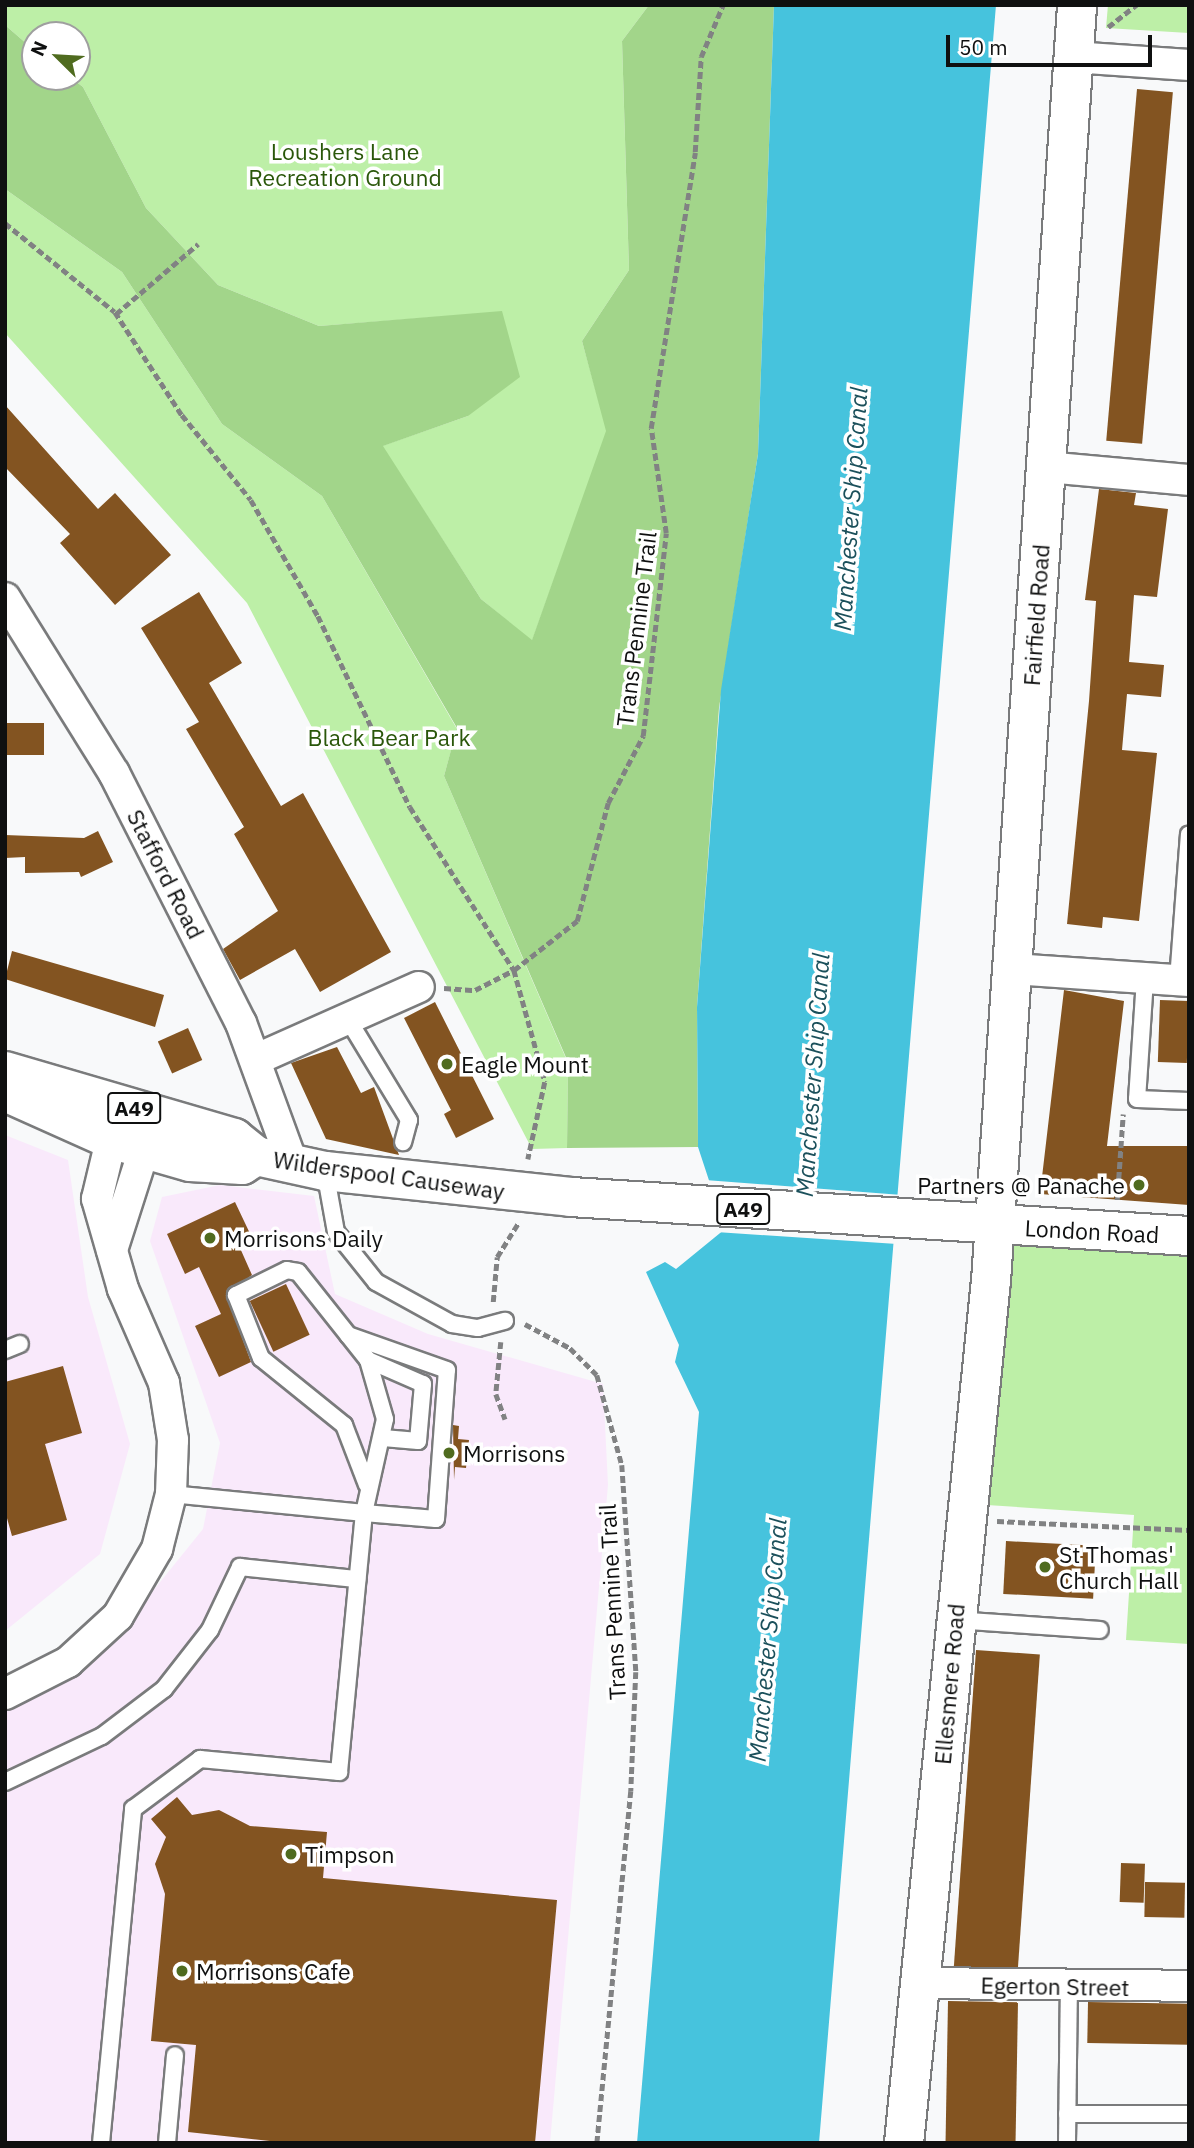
<!DOCTYPE html>
<html>
<head>
<meta charset="utf-8">
<style>
  body { margin:0 }
  #map { position:relative; width:1194px; height:2148px; overflow:hidden; background:#f8f9fa; font-family:"IBM Plex Sans",sans-serif }
  div>[style] { position:absolute }
  [style*='--x'] { left:calc(var(--x)*1px); top:calc(var(--y)*1px); width:calc(var(--w)*1px); rotate:calc(var(--a)*1deg) }
  .commercial>* { inset:0; background:#f9e9fb }
  .green>* { inset:0; background:#bdefa7 }
  .forest>* { inset:0; background:#a2d58a }
  .water>* { inset:0; background:#46c3dd }
  .pier>* { inset:0; background:#f8f9fa }
  .building>* { inset:0; background:#835421; transform-origin:0 0 }
  .path>* { height:4.5px; margin-top:-2.25px; transform-origin:0; background:repeating-linear-gradient(90deg,#818283 0 7px,transparent 0 10.5px) }
  .roads { filter:drop-shadow(2px 0 #7a7b7c) drop-shadow(-2px 0 #7a7b7c) drop-shadow(0 2px #7a7b7c) drop-shadow(0 -2px #7a7b7c) }
  .service>* { height:16px; margin:-8px; padding:0 8px; transform-origin:8px; border-radius:8px; background:#fff }
  .minor>* { height:30px; margin:-15px; padding:0 15px; transform-origin:15px; border-radius:15px; background:#fff }
  .secondary>* { height:38px; margin:-19px; padding:0 19px; transform-origin:19px; border-radius:19px; background:#fff }
  .trunk>* { height:38px; margin:-19px; padding:0 19px; transform-origin:19px; border-radius:19px; background:#fff }
  .dots>* { width:19px; height:19px; translate:-50% -50%; box-sizing:border-box; border:4px solid #fff; border-radius:50% }
  span { translate:-50% -50%; white-space:nowrap; text-align:center; line-height:1.15; -webkit-text-stroke:7px #fff; paint-order:stroke }
  .shield-label span { padding:2px 5px; background:#fff; border:2px solid; border-radius:5px; -webkit-text-stroke-width:0 }
  .shield-label { font-size:21px; color:#0f1010; font-weight:700 }
  .park-label { font-size:23px; color:#2a570a }
  .street-label { font-size:23px; color:#0f1010 }
  .poi-label { font-size:23px; color:#0f1010 }
  .left { translate:0 -50%; text-align:left }
  .right { translate:-100% -50%; text-align:right }
  .water-label { font-size:24px; color:#1b505b; font-style:italic }
  .frame { position:absolute; inset:0; border:7px solid #0f1010; pointer-events:none }
  .north { position:absolute; left:21px; top:21px; width:70px; height:70px; box-sizing:border-box; background:#fff; border:2px solid #9f9f9f; border-radius:50%; rotate:294deg; font-size:19px; font-weight:700; line-height:28px; text-align:center; color:#0f1010 }
  .north::after { content:''; display:block; margin:auto; width:24px; height:32px; background:#4f6b1f; clip-path:polygon(50% 0,100% 100%,50% 72%,0 100%) }
  .scale { position:absolute; left:946px; top:35px; width:206px; height:32px; box-sizing:border-box; border:4px solid #0f1010; border-top:0; padding-left:9px; font-size:21px; line-height:24px; white-space:nowrap; color:#0f1010; -webkit-text-stroke:5px #fff; paint-order:stroke }
</style>
</head>
<body>
<div id="map">
  <div class="commercial">
    <div style="clip-path:polygon(5px 1135px,68px 1160px,88px 1297px,130px 1444px,100px 1554px,5px 1631px)"></div>
    <div style="clip-path:polygon(220px 1185px,314px 1196px,335px 1294px,428px 1334px,603px 1384px,608px 1485px,550px 2143px,5px 2143px,5px 1705px,102px 1654px,203px 1529px,220px 1443px,150px 1241px,162px 1197px)"></div>
  </div>
  <div class="green">
    <div style="clip-path:polygon(5px 5px,649px 5px,622px 41px,629px 270px,582px 341px,607px 431px,532px 641px,481px 599px,382px 446px,468px 416px,502px 312px,319px 326px,218px 285px,146px 208px,83px 87px,70px 77px,77px 77px,77px 35px,35px 35px,35px 51px,5px 25px)"></div>
    <div style="clip-path:polygon(1108px 5px,1189px 5px,1189px 33px,1106px 28px)"></div>
    <div style="clip-path:polygon(5px 189px,122px 272px,222px 424px,322px 496px,457px 729px,444px 776px,568px 1063px,567px 1148px,532px 1149px,247px 603px,5px 333px)"></div>
    <div style="clip-path:polygon(1006px 1234px,1189px 1246px,1189px 1644px,1126px 1640px,1134px 1515px,987px 1505px)"></div>
  </div>
  <div class="forest">
    <div style="clip-path:polygon(649px 5px,774px 5px,758px 454px,719px 708px,697px 1007px,698px 1147px,567px 1148px,568px 1062px,444px 776px,457px 728px,322px 496px,222px 424px,122px 272px,5px 189px,5px 25px,35px 51px,35px 77px,70px 77px,83px 87px,146px 208px,218px 285px,319px 326px,502px 311px,520px 377px,468px 416px,383px 446px,481px 599px,532px 640px,606px 431px,582px 341px,629px 270px,622px 41px)"></div>
  </div>
  <div class="water">
    <div style="clip-path:polygon(774px 5px,996px 5px,819px 2143px,637px 2143px,699px 1412px,675px 1362px,679px 1345px,646px 1272px,665px 1262px,676px 1269px,725px 1229px,698px 1147px,697px 1007px,721px 690px,758px 454px)"></div>
  </div>
  <div class="pier">
    <div style="clip-path:polygon(705px 1180px,902px 1195px,897px 1244px,716px 1232px,721px 1228px)"></div>
  </div>
  <div class="building">
    <div style="left:1137px;top:89px;width:36px;height:353px;rotate:5deg"></div>
    <div style="clip-path:polygon(5px 405px,98px 509px,115px 493px,171px 555px,115px 605px,60px 543px,70px 534px,5px 467px)"></div>
    <div style="clip-path:polygon(1099px 489px,1136px 493px,1134px 505px,1168px 509px,1157px 597px,1134px 595px,1129px 662px,1164px 665px,1161px 697px,1127px 694px,1122px 750px,1157px 753px,1139px 921px,1103px 917px,1102px 928px,1067px 924px,1089px 701px,1096px 601px,1085px 600px)"></div>
    <div style="clip-path:polygon(199px 592px,242px 663px,209px 683px,281px 806px,303px 793px,391px 952px,320px 992px,295px 949px,240px 980px,223px 949px,278px 911px,234px 834px,244px 827px,186px 729px,199px 722px,141px 628px)"></div>
    <div style="left:5px;top:723px;width:39px;height:32px"></div>
    <div style="clip-path:polygon(98px 831px,113px 862px,81px 877px,79px 872px,25px 873px,25px 857px,5px 858px,5px 835px,84px 838px)"></div>
    <div style="clip-path:polygon(12px 951px,164px 995px,155px 1027px,5px 979px)"></div>
    <div style="clip-path:polygon(1064px 990px,1124px 1001px,1107px 1146px,1189px 1146px,1189px 1205px,1040px 1194px)"></div>
    <div style="left:1160px;top:1000px;width:29px;height:62px;rotate:2deg"></div>
    <div style="clip-path:polygon(435px 1002px,494px 1119px,456px 1138px,444px 1114px,451px 1110px,404px 1018px)"></div>
    <div style="left:188px;top:1028px;width:35px;height:33px;rotate:66deg"></div>
    <div style="clip-path:polygon(337px 1047px,361px 1093px,374px 1087px,399px 1155px,326px 1139px,291px 1063px)"></div>
    <div style="clip-path:polygon(235px 1202px,254px 1242px,240px 1248px,252px 1275px,226px 1294px,251px 1362px,219px 1377px,195px 1326px,221px 1314px,199px 1267px,185px 1274px,167px 1234px)"></div>
    <div style="left:286px;top:1284px;width:56px;height:40px;rotate:65deg"></div>
    <div style="clip-path:polygon(63px 1366px,82px 1433px,45px 1444px,67px 1520px,12px 1536px,5px 1511px,5px 1382px)"></div>
    <div style="clip-path:polygon(453px 1425px,459px 1426px,458px 1439px,469px 1440px,466px 1468px,455px 1467px,454px 1480px)"></div>
    <div style="left:1006px;top:1541px;width:90px;height:53px;rotate:3deg"></div>
    <div style="left:976px;top:1650px;width:64px;height:317px;rotate:4deg"></div>
    <div style="clip-path:polygon(177px 1797px,192px 1815px,219px 1810px,250px 1826px,327px 1832px,323px 1878px,557px 1900px,535px 2143px,288px 2143px,188px 2132px,196px 2045px,151px 2041px,165px 1894px,155px 1864px,166px 1837px,151px 1819px)"></div>
    <div style="left:1121px;top:1863px;width:24px;height:39px;rotate:2deg"></div>
    <div style="left:1145px;top:1882px;width:40px;height:35px;rotate:1deg"></div>
    <div style="left:948px;top:2001px;width:70px;height:142px;rotate:1deg"></div>
    <div style="left:1088px;top:2002px;width:101px;height:41px;rotate:1deg"></div>
  </div>
  <div class="path">
    <div style="--x:1108;--y:27;--w:36;--a:-38"></div>
    <div style="--x:5;--y:223;--w:141;--a:39"></div>
    <div style="--x:115;--y:312;--w:123;--a:57"></div>
    <div style="--x:182;--y:415;--w:109;--a:50.9"></div>
    <div style="--x:251;--y:500;--w:134;--a:60"></div>
    <div style="--x:318;--y:616;--w:212;--a:64.3"></div>
    <div style="--x:410;--y:807;--w:193;--a:57.5"></div>
    <div style="--x:514;--y:970;--w:116;--a:74.5"></div>
    <div style="--x:545;--y:1082;--w:79;--a:102.4"></div>
    <div style="--x:116;--y:314;--w:108;--a:-40.5"></div>
    <div style="--x:444;--y:988;--w:31;--a:4"></div>
    <div style="--x:475;--y:990;--w:44;--a:-27.1"></div>
    <div style="--x:514;--y:970;--w:80;--a:-37.9"></div>
    <div style="--x:577;--y:921;--w:122;--a:-75.3"></div>
    <div style="--x:608;--y:803;--w:76;--a:-62.4"></div>
    <div style="--x:643;--y:736;--w:204;--a:-83.5"></div>
    <div style="--x:666;--y:533;--w:106;--a:-98.1"></div>
    <div style="--x:651;--y:428;--w:279;--a:-80.9"></div>
    <div style="--x:695;--y:152;--w:95;--a:-86.4"></div>
    <div style="--x:701;--y:57;--w:56;--a:-67.1"></div>
    <div style="--x:1117;--y:1200;--w:86;--a:-86"></div>
    <div style="--x:493;--y:1302;--w:45;--a:-84.9"></div>
    <div style="--x:497;--y:1257;--w:40;--a:-58"></div>
    <div style="--x:525;--y:1324;--w:51;--a:28.1"></div>
    <div style="--x:570;--y:1348;--w:38;--a:45"></div>
    <div style="--x:597;--y:1375;--w:93;--a:74.5"></div>
    <div style="--x:622;--y:1465;--w:207;--a:86.1"></div>
    <div style="--x:636;--y:1672;--w:119;--a:92.4"></div>
    <div style="--x:631;--y:1791;--w:354;--a:95.5"></div>
    <div style="--x:501;--y:1342;--w:52;--a:95.5"></div>
    <div style="--x:496;--y:1394;--w:27;--a:70"></div>
    <div style="--x:997;--y:1521;--w:192;--a:2.7"></div>
  </div>
  <div class="roads">
    <div class="service">
      <div style="--x:1145;--y:979;--w:120;--a:93.8"></div>
      <div style="--x:1137;--y:1099;--w:52;--a:2.2"></div>
      <div style="--x:1178;--y:980;--w:146;--a:-85.7"></div>
      <div style="--x:349;--y:1021;--w:116;--a:58.8"></div>
      <div style="--x:409;--y:1120;--w:23;--a:105"></div>
      <div style="--x:325;--y:1171;--w:62;--a:79.8"></div>
      <div style="--x:336;--y:1232;--w:64;--a:51.3"></div>
      <div style="--x:376;--y:1282;--w:87;--a:28.9"></div>
      <div style="--x:452;--y:1324;--w:26;--a:9"></div>
      <div style="--x:478;--y:1328;--w:28;--a:-15"></div>
      <div style="--x:5;--y:1350;--w:16;--a:-22"></div>
      <div style="--x:368;--y:1360;--w:60;--a:23.6"></div>
      <div style="--x:423;--y:1384;--w:57;--a:95"></div>
      <div style="--x:418;--y:1441;--w:35;--a:-175"></div>
      <div style="--x:171;--y:1494;--w:194;--a:5.6"></div>
      <div style="--x:364;--y:1513;--w:96;--a:-77.4"></div>
      <div style="--x:385;--y:1419;--w:61;--a:-106.1"></div>
      <div style="--x:368;--y:1360;--w:112;--a:-128.5"></div>
      <div style="--x:298;--y:1272;--w:11;--a:-170"></div>
      <div style="--x:287;--y:1270;--w:57;--a:153.9"></div>
      <div style="--x:236;--y:1295;--w:68;--a:68.4"></div>
      <div style="--x:261;--y:1358;--w:107;--a:38.9"></div>
      <div style="--x:344;--y:1425;--w:64;--a:69"></div>
      <div style="--x:955;--y:1620;--w:145;--a:3.9"></div>
      <div style="--x:5;--y:1782;--w:107;--a:-25.4"></div>
      <div style="--x:102;--y:1736;--w:78;--a:-37.2"></div>
      <div style="--x:164;--y:1689;--w:75;--a:-52.1"></div>
      <div style="--x:210;--y:1630;--w:70;--a:-64.5"></div>
      <div style="--x:240;--y:1567;--w:118;--a:5.9"></div>
      <div style="--x:1067;--y:2114;--w:122;--a:0"></div>
      <div style="--x:101;--y:2143;--w:336;--a:-84.5"></div>
      <div style="--x:133;--y:1809;--w:84;--a:-36.7"></div>
      <div style="--x:200;--y:1759;--w:140;--a:5.3"></div>
      <div style="--x:339;--y:1772;--w:260;--a:-84.5"></div>
      <div style="--x:364;--y:1513;--w:72;--a:4.8"></div>
      <div style="--x:436;--y:1519;--w:149;--a:-85.8"></div>
      <div style="--x:447;--y:1370;--w:105;--a:-160.5"></div>
      <div style="--x:167;--y:2143;--w:88;--a:-84.8"></div>
      <div style="--x:1067;--y:2143;--w:155;--a:-89.3"></div>
    </div>
    <div class="minor">
      <div style="--x:1073;--y:57;--w:116;--a:3.9"></div>
      <div style="--x:1046;--y:467;--w:144;--a:5.2"></div>
      <div style="--x:5;--y:598;--w:206;--a:58.1"></div>
      <div style="--x:114;--y:773;--w:280;--a:63.1"></div>
      <div style="--x:241;--y:1023;--w:151;--a:69.9"></div>
      <div style="--x:1013;--y:969;--w:176;--a:3.9"></div>
      <div style="--x:257;--y:1059;--w:177;--a:-24"></div>
      <div style="--x:112;--y:1250;--w:125;--a:-72.3"></div>
      <div style="--x:5;--y:1694;--w:71;--a:-26.9"></div>
      <div style="--x:68;--y:1662;--w:68;--a:-42.6"></div>
      <div style="--x:118;--y:1616;--w:78;--a:-59.8"></div>
      <div style="--x:157;--y:1549;--w:57;--a:-75.7"></div>
      <div style="--x:171;--y:1494;--w:54;--a:-87.9"></div>
      <div style="--x:173;--y:1440;--w:58;--a:-99"></div>
      <div style="--x:164;--y:1383;--w:103;--a:-113.6"></div>
      <div style="--x:123;--y:1289;--w:94;--a:-106.1"></div>
      <div style="--x:97;--y:1199;--w:82;--a:-76.6"></div>
      <div style="--x:921;--y:1983;--w:268;--a:0.6"></div>
    </div>
    <div class="secondary">
      <div style="--x:904;--y:2143;--w:866;--a:-84.24"></div>
      <div style="--x:991;--y:1281;--w:1279;--a:-86.14"></div>
    </div>
    <div class="trunk">
      <div style="--x:5;--y:1071;--w:239;--a:16.3"></div>
      <div style="--x:234;--y:1138;--w:28;--a:39"></div>
      <div style="--x:256;--y:1156;--w:71;--a:12.3"></div>
      <div style="--x:325;--y:1171;--w:247;--a:6"></div>
      <div style="--x:571;--y:1197;--w:619;--a:3.61"></div>
      <div style="--x:5;--y:1092;--w:115;--a:24.1"></div>
      <div style="--x:110;--y:1139;--w:83;--a:16"></div>
      <div style="--x:190;--y:1162;--w:52;--a:3.3"></div>
      <div style="--x:242;--y:1165;--w:17;--a:-33"></div>
    </div>
  </div>
  <div class="dots">
    <div style="left:447px;top:1064px;background:#4f6b1f"></div>
    <div style="left:1139px;top:1185px;background:#4f6b1f"></div>
    <div style="left:210px;top:1238px;background:#4f6b1f"></div>
    <div style="left:449px;top:1453px;background:#4f6b1f"></div>
    <div style="left:1045px;top:1567px;background:#4f6b1f"></div>
    <div style="left:291px;top:1854px;background:#4f6b1f"></div>
    <div style="left:182px;top:1971px;background:#4f6b1f"></div>
  </div>
  <div class="shield-label">
    <span style="left:134px;top:1108px">A49</span>
    <span style="left:743px;top:1209px">A49</span>
  </div>
  <div class="park-label">
    <span style="left:345px;top:164px">Loushers Lane<br>Recreation Ground</span>
    <span style="left:389px;top:737px">Black Bear Park</span>
  </div>
  <div class="street-label">
    <span style="left:1036px;top:615px;rotate:-86deg">Fairfield Road</span>
    <span style="left:636px;top:629px;rotate:-83deg">Trans Pennine Trail</span>
    <span style="left:166px;top:874px;rotate:63deg">Stafford Road</span>
    <span style="left:389px;top:1175px;rotate:8deg">Wilderspool Causeway</span>
    <span style="left:1092px;top:1231px;rotate:3deg">London Road</span>
    <span style="left:612px;top:1602px;rotate:-93deg">Trans Pennine Trail</span>
    <span style="left:949px;top:1684px;rotate:-85deg">Ellesmere Road</span>
    <span style="left:1055px;top:1986px;rotate:1deg">Egerton Street</span>
  </div>
  <div class="poi-label">
    <span class="left" style="left:461px;top:1064px">Eagle Mount</span>
    <span class="right" style="left:1125px;top:1185px">Partners @ Panache</span>
    <span class="left" style="left:224px;top:1238px">Morrisons Daily</span>
    <span class="left" style="left:463px;top:1453px">Morrisons</span>
    <span class="left" style="left:1059px;top:1567px">St Thomas'<br>Church Hall</span>
    <span class="left" style="left:305px;top:1854px">Timpson</span>
    <span class="left" style="left:196px;top:1971px">Morrisons Cafe</span>
  </div>
  <div class="water-label">
    <span style="left:851px;top:509px;rotate:-86deg">Manchester Ship Canal</span>
    <span style="left:813px;top:1075px;rotate:-86deg">Manchester Ship Canal</span>
    <span style="left:768px;top:1640px;rotate:-85deg">Manchester Ship Canal</span>
  </div>
  <div class="frame"></div>
  <div class="north">N</div>
  <div class="scale">50 m</div>
</div>
</body>
</html>
